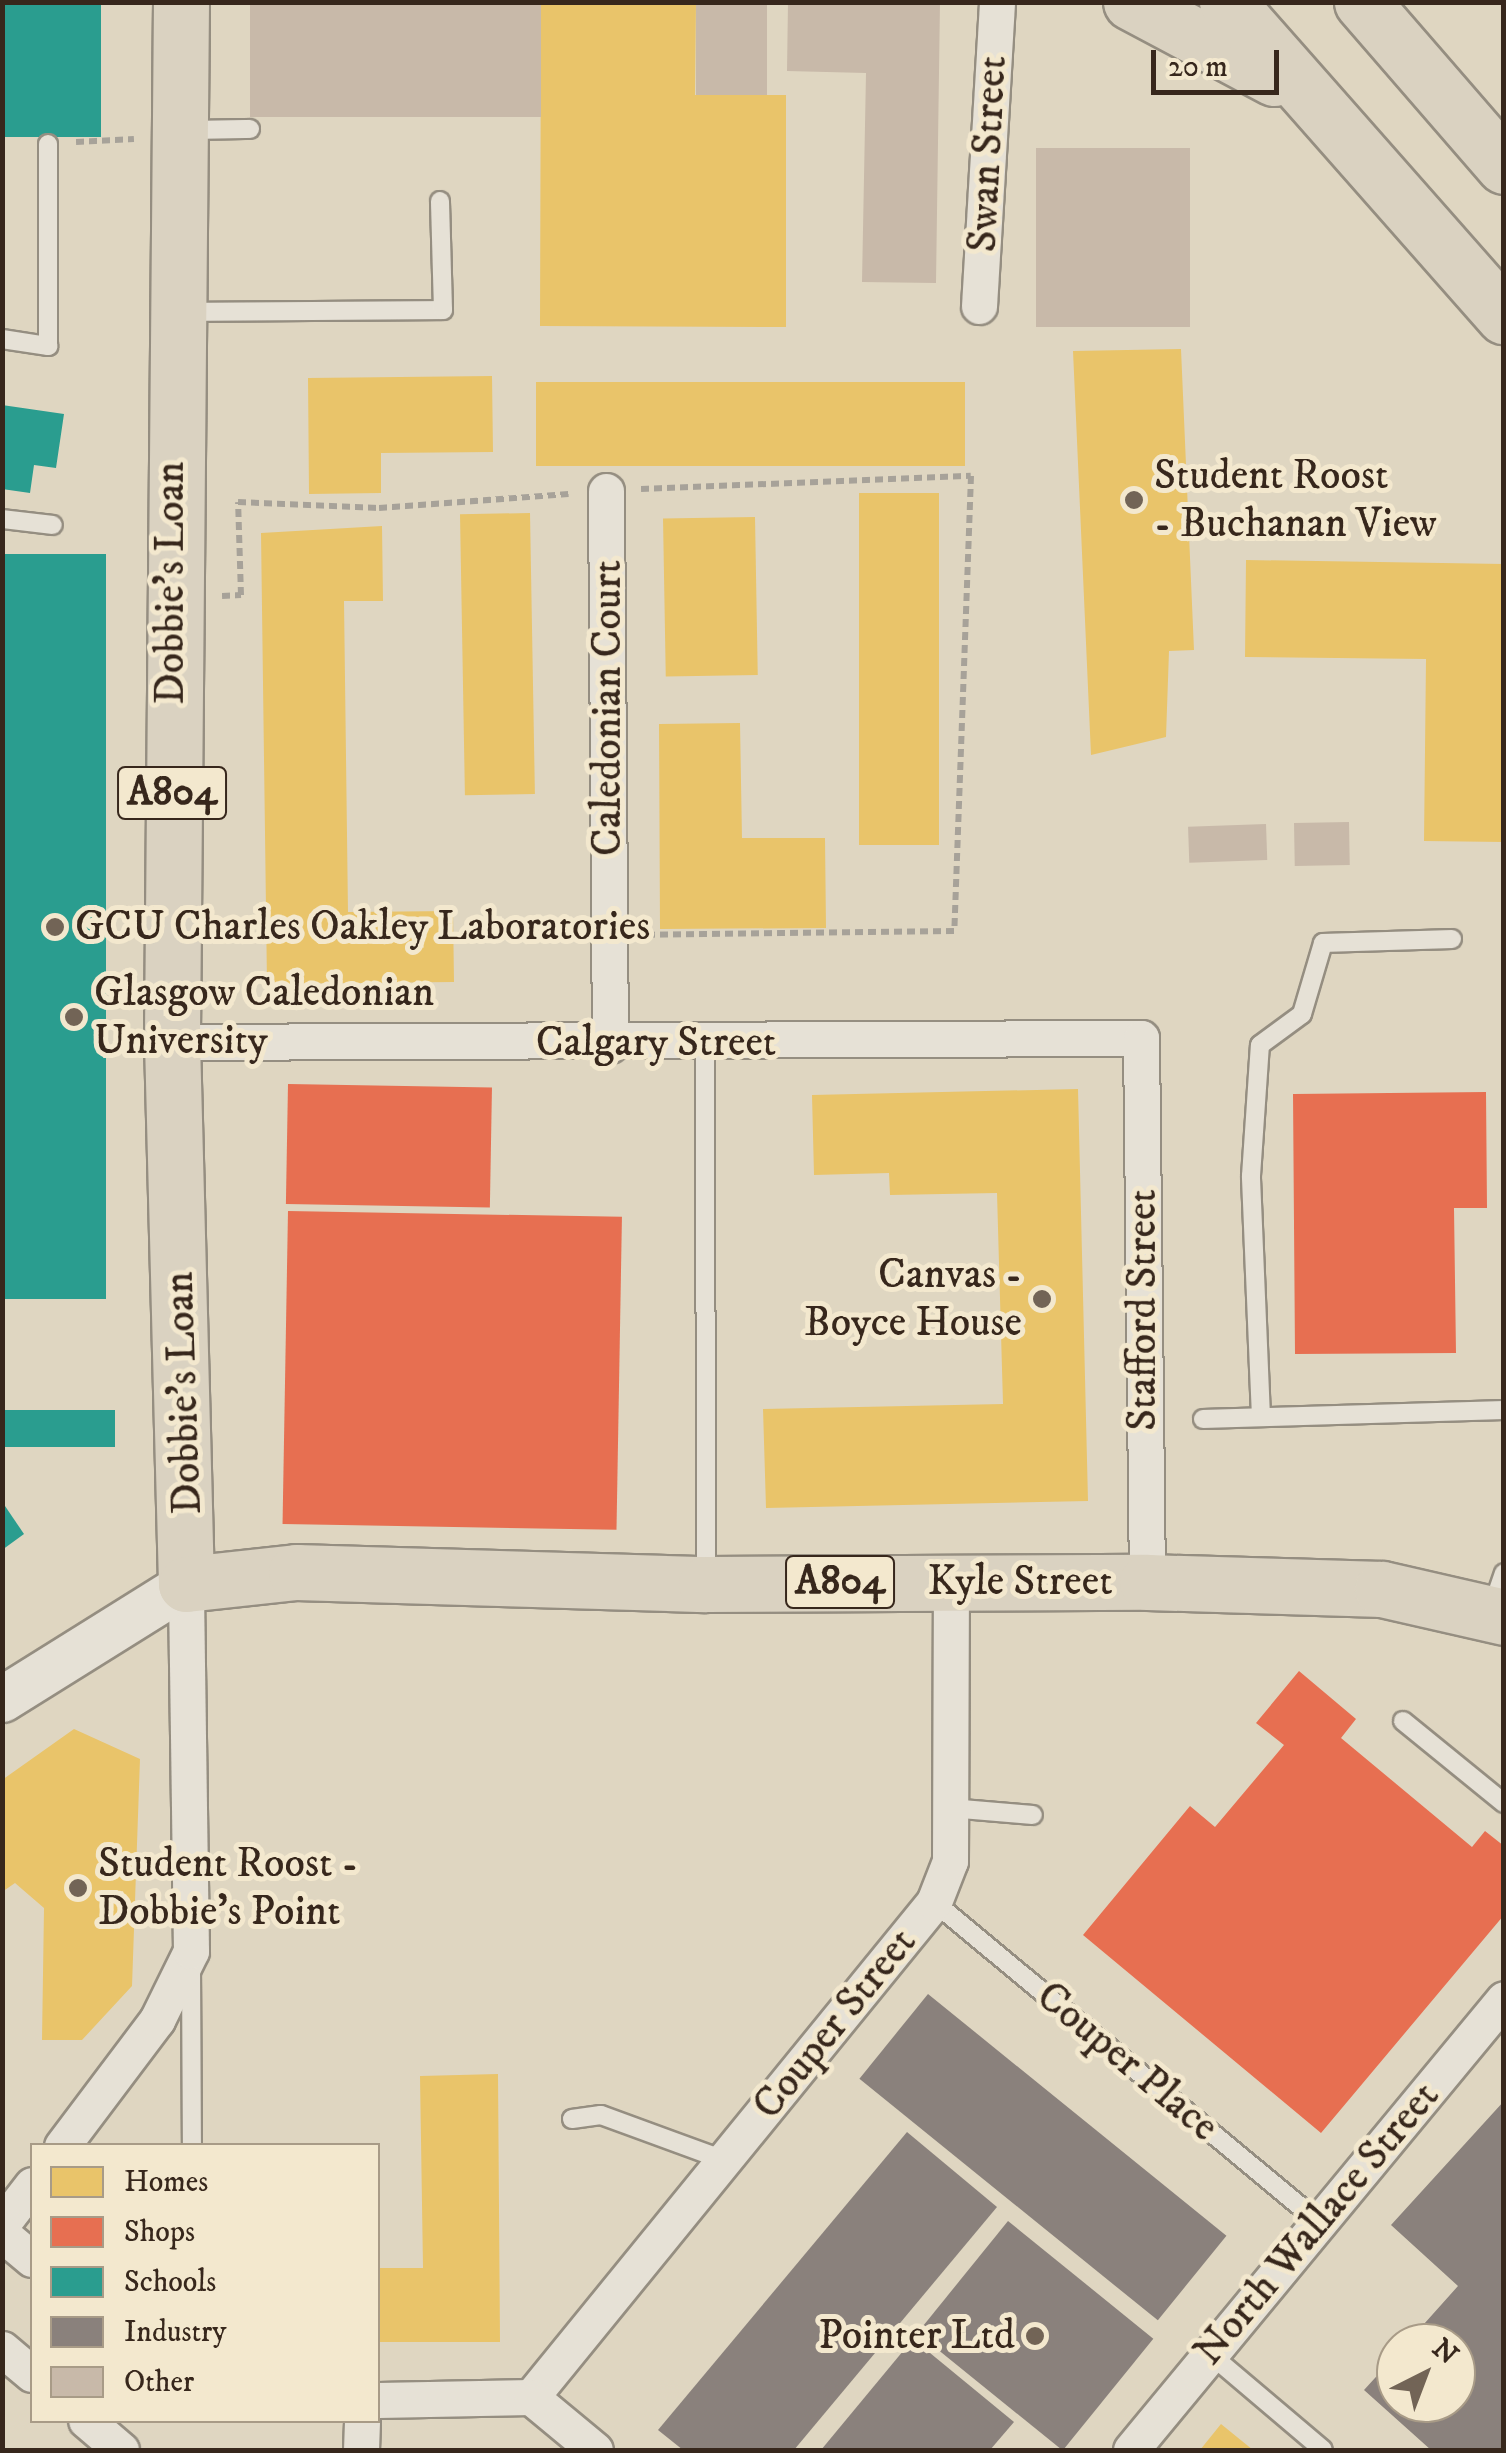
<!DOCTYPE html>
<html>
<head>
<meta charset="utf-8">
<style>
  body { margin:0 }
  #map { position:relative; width:1506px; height:2453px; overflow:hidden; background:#dfd6c1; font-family:"IM FELL DW Pica",serif }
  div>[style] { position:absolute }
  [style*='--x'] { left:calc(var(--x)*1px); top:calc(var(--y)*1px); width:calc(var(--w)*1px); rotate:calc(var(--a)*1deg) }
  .homes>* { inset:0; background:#e9c46a; transform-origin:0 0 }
  .shops>* { inset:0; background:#e76f51; transform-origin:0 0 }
  .schools>* { inset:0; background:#2a9d8f; transform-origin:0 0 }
  .industry>* { inset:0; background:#8a817c; transform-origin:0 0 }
  .building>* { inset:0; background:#c8b9a9; transform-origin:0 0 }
  .path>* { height:6px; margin-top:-3px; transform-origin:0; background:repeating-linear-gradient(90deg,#a7a299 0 8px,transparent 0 13px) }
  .roads { filter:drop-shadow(2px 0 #958e81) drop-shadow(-2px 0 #958e81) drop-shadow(0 2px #958e81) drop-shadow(0 -2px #958e81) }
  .service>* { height:18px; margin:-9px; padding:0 9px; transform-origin:9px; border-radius:9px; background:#e6e1d6 }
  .minor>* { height:35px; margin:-17.5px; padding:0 17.5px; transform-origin:17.5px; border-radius:17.5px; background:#e6e1d6 }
  .tertiary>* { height:45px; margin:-22.5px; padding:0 22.5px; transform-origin:22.5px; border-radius:22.5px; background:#e6e1d6 }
  .primary>* { height:55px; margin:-27.5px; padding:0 27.5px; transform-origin:27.5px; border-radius:27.5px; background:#dad2c1 }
  .motorway>* { height:55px; margin:-27.5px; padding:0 27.5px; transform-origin:27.5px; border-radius:27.5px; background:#dad2c1 }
  .dots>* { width:28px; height:28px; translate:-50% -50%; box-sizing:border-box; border:5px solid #f3e8ce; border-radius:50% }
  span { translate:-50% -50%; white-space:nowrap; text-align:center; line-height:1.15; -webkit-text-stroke:10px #f3e8ce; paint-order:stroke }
  .shield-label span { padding:2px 8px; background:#f3e8ce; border:2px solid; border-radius:8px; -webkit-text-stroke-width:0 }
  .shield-label { font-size:40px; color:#37271c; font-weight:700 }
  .street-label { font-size:42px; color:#37271c }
  .poi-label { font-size:42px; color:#37271c }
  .left { translate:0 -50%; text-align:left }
  .right { translate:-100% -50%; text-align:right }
  .frame { position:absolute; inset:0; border:5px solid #37271c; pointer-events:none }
  .legend { position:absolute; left:30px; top:2143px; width:350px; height:280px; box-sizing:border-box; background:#f3e8ce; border:2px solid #a89b87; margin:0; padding:12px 18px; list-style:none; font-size:30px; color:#37271c }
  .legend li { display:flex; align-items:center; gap:20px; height:50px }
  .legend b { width:50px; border:2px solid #a89b87 }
  .north { position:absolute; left:1376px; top:2323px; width:100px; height:100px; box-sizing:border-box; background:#f3e8ce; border:2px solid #a89b87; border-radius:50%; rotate:42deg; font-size:28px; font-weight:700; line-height:40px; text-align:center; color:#37271c }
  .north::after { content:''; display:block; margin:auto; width:35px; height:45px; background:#726456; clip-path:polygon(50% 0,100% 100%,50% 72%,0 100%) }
  .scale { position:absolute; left:1151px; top:50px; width:128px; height:45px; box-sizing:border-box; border:5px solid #37271c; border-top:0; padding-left:12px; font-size:30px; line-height:35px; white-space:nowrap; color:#37271c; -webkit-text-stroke:8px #f3e8ce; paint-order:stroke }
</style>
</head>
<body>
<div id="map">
  <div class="homes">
    <div style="clip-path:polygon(541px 2px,696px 2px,695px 95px,786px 95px,786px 327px,540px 326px)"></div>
    <div style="clip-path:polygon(1181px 349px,1194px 650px,1169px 651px,1166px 737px,1091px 755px,1073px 351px)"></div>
    <div style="clip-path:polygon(492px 376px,493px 452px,381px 453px,381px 493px,309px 494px,308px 378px)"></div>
    <div style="left:536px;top:382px;width:429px;height:84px"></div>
    <div style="left:859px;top:493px;width:80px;height:352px"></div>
    <div style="left:530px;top:513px;width:281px;height:70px;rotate:89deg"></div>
    <div style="left:755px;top:517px;width:158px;height:92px;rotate:89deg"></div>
    <div style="clip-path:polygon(382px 526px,383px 601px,344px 601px,348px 912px,453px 911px,454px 982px,267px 984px,261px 533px)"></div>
    <div style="clip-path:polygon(1246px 560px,1504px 564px,1504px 842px,1424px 841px,1426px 659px,1245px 657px)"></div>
    <div style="clip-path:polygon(740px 723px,742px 838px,825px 838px,826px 928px,660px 929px,659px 724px)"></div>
    <div style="clip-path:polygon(1078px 1089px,1088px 1501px,766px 1508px,763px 1409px,1003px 1404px,997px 1193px,890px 1195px,889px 1173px,814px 1175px,812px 1095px)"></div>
    <div style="clip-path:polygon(74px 1729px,140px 1759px,132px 1986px,82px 2040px,42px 2040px,44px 1908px,15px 1883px,2px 1892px,2px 1780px)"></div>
    <div style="clip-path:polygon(498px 2074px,500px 2342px,378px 2342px,378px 2268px,423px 2268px,420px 2076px)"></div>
    <div style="clip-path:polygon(1221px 2424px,1253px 2450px,1200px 2450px)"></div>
  </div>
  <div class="shops">
    <div style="left:288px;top:1084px;width:204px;height:120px;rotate:1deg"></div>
    <div style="clip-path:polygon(1486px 1092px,1487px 1208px,1454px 1208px,1456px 1353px,1295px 1354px,1293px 1094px)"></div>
    <div style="left:288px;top:1211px;width:334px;height:313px;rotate:1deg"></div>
    <div style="clip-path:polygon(1299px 1671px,1356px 1719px,1341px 1738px,1472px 1847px,1485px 1831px,1504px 1846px,1504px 1915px,1321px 2133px,1083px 1935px,1190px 1806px,1215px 1827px,1284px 1745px,1256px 1723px)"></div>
  </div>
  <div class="schools">
    <div style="left:3px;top:2px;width:98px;height:135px"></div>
    <div style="clip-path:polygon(2px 405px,64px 414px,56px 468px,34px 465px,30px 493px,2px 489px)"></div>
    <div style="left:106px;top:554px;width:745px;height:104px;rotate:90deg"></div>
    <div style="left:2px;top:1410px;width:113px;height:37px"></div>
    <div style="clip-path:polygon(5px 1506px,24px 1534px,2px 1550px,2px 1508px)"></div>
  </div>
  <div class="industry">
    <div style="left:928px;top:1994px;width:384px;height:109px;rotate:39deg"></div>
    <div style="clip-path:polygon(1504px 2101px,1504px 2450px,1431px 2450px,1364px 2390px,1396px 2355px,1396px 2403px,1456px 2403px,1456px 2343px,1407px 2343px,1458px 2286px,1391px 2225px)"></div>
    <div style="clip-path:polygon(907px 2132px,997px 2207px,794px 2450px,683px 2450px,658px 2430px)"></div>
    <div style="left:1008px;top:2221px;width:187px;height:144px;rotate:39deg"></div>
    <div style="clip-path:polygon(913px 2339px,1014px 2422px,990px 2450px,821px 2450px)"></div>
  </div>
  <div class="building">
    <div style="left:250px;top:2px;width:291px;height:115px"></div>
    <div style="left:696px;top:2px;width:71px;height:93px"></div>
    <div style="clip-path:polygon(788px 2px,940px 2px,936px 283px,862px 282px,866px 73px,787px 71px)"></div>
    <div style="left:1036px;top:148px;width:154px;height:179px"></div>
    <div style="left:1349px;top:822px;width:43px;height:55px;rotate:89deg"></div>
    <div style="left:1266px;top:824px;width:36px;height:78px;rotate:88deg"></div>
  </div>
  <div class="path">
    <div style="--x:76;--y:142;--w:58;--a:-3"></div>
    <div style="--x:641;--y:489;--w:330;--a:-2.3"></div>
    <div style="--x:971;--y:476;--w:455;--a:92.1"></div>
    <div style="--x:954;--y:931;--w:307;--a:179.3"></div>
    <div style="--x:222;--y:596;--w:19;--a:-3"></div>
    <div style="--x:241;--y:595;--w:93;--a:-91.8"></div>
    <div style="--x:238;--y:502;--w:141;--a:2.4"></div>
    <div style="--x:379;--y:508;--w:190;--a:-4.2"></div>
  </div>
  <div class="roads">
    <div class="service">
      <div style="--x:186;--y:130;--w:64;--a:-0.9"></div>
      <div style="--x:182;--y:312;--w:261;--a:-0.4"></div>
      <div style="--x:443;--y:310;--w:109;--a:-91.6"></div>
      <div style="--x:2;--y:339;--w:47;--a:8.7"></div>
      <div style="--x:48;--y:346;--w:202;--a:-90"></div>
      <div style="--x:2;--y:519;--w:51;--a:6.7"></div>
      <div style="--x:705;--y:1044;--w:535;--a:89.89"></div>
      <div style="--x:1261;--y:1417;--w:241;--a:-92.4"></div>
      <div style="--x:1251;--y:1176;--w:131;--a:-86.1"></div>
      <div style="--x:1260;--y:1045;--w:52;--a:-36.4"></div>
      <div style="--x:1302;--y:1014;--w:74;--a:-73.5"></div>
      <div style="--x:1323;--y:943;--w:129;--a:-1.8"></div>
      <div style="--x:1203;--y:1419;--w:301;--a:-1.7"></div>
      <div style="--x:1491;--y:1611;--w:40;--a:-71.1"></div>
      <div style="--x:1403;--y:1721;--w:130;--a:39.1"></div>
      <div style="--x:950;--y:1808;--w:83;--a:4.8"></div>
      <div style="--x:934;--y:1902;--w:501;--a:39.73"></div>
      <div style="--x:191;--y:1967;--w:179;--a:89.7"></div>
      <div style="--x:572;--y:2119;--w:29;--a:-8"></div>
      <div style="--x:601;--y:2115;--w:131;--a:20.1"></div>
      <div style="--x:1210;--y:2354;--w:148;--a:40.3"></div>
    </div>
    <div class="minor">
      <div style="--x:979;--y:306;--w:305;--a:-86.6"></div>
      <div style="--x:606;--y:491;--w:554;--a:89.59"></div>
      <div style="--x:172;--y:1042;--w:969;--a:-0.24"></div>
      <div style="--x:1141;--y:1038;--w:544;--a:89.37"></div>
      <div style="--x:62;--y:2146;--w:158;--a:-53"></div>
      <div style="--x:157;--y:2020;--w:77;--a:-63.8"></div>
      <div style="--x:191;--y:1951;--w:367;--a:-90.8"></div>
      <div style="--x:2;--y:2224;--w:49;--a:-52.4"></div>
      <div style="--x:2;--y:2234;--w:39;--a:40"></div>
      <div style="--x:2;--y:2349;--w:39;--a:40"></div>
      <div style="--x:531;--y:2397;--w:638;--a:-50.85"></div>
      <div style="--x:934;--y:1902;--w:44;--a:-68.7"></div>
      <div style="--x:950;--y:1861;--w:280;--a:-89.8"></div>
      <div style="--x:378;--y:2400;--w:153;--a:-1.1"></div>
      <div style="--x:531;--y:2397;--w:83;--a:39.6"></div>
      <div style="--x:86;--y:2420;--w:46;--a:40.6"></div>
      <div style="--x:361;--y:2450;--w:30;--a:-88"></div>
      <div style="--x:1131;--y:2450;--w:585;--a:-50.41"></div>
    </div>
    <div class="tertiary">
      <div style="--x:2;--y:1699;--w:217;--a:-32"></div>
    </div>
    <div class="primary">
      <div style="--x:181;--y:2;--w:1040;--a:90.5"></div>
      <div style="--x:172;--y:1042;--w:542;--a:88.52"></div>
      <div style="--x:186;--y:1584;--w:111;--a:-6.2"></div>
      <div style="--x:296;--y:1572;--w:410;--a:1.7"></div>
      <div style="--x:706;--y:1584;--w:441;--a:-0.3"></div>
      <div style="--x:1147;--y:1582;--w:235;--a:1.7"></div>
      <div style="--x:1382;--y:1589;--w:125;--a:12.9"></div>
    </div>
    <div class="motorway">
      <div style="--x:1131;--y:2;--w:162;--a:28"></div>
      <div style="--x:1227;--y:2;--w:419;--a:48.6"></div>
      <div style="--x:1362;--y:2;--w:217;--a:49.1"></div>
    </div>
  </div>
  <div class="dots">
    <div style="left:1134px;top:500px;background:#726456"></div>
    <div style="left:55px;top:927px;background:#726456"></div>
    <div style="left:74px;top:1017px;background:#726456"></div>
    <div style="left:1042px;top:1299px;background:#726456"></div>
    <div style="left:78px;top:1888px;background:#726456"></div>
    <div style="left:1035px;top:2336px;background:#726456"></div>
  </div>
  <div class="shield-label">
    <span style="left:172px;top:793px">A804</span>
    <span style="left:840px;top:1582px">A804</span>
  </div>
  <div class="street-label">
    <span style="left:988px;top:154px;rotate:-87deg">Swan Street</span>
    <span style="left:171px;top:583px;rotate:-90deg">Dobbie's Loan</span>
    <span style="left:608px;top:708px;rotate:-90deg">Caledonian Court</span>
    <span style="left:656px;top:1043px">Calgary Street</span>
    <span style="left:1143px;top:1310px;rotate:-90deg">Stafford Street</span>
    <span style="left:184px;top:1393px;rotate:-92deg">Dobbie's Loan</span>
    <span style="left:1020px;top:1582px">Kyle Street</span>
    <span style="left:835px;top:2024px;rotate:-51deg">Couper Street</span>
    <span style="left:1127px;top:2062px;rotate:40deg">Couper Place</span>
    <span style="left:1317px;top:2224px;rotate:-50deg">North Wallace Street</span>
  </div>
  <div class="poi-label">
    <span class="left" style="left:1154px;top:500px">Student Roost<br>- Buchanan View</span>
    <span class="left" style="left:75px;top:927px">GCU Charles Oakley Laboratories</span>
    <span class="left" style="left:94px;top:1017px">Glasgow Caledonian<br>University</span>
    <span class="right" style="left:1022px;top:1299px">Canvas -<br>Boyce House</span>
    <span class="left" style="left:98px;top:1888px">Student Roost -<br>Dobbie's Point</span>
    <span class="right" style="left:1015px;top:2336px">Pointer Ltd</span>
  </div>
  <div class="frame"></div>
  <ul class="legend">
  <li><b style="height:28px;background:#e9c46a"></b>Homes</li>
  <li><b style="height:28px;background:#e76f51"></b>Shops</li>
  <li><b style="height:28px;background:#2a9d8f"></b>Schools</li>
  <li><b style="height:28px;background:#8a817c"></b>Industry</li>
  <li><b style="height:28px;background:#c8b9a9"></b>Other</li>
  </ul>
  <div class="north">N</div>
  <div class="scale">20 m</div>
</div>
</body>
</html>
